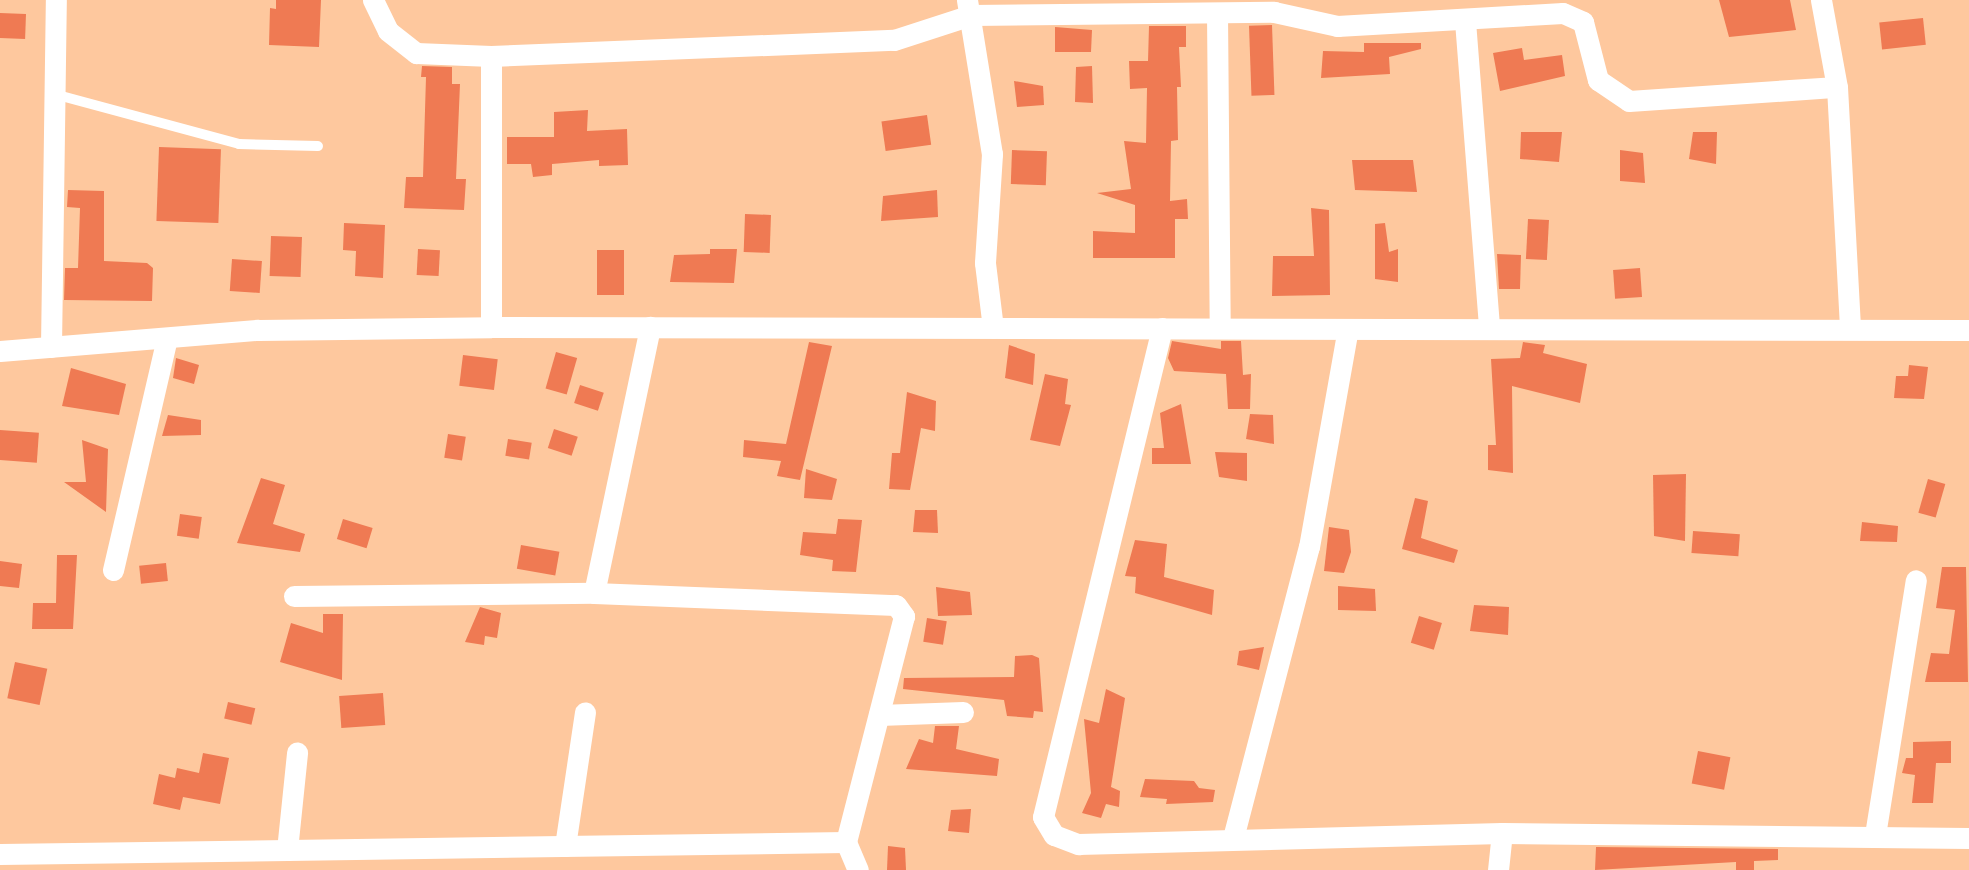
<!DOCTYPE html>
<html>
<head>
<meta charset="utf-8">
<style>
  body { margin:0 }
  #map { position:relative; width:1969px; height:870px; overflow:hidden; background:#fec89e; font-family:"Sofia Sans Condensed",sans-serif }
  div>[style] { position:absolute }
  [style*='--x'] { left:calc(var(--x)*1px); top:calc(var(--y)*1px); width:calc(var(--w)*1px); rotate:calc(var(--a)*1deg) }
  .building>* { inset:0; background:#ef7a53; transform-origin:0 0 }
  .service>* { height:10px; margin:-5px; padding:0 5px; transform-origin:5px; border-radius:5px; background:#fff }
  .minor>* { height:21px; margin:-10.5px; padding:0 10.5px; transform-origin:10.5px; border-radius:10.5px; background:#fff }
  span { translate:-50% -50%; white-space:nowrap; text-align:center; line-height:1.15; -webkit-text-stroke:4.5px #fec89e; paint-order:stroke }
</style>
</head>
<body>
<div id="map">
  <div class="building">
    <div style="clip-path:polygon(276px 0,321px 0,319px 47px,269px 45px,270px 8px,276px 9px)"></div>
    <div style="clip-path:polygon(1719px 0,1790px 0,1796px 30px,1729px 37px)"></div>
    <div style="left:0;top:13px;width:26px;height:25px;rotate:2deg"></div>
    <div style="left:1923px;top:18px;width:27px;height:44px;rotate:84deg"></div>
    <div style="left:1272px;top:25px;width:70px;height:23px;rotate:88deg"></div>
    <div style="clip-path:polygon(1149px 26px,1186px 26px,1186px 47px,1179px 47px,1181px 87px,1177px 87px,1178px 140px,1171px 141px,1170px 201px,1187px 199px,1188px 219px,1175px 219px,1175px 258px,1093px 258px,1093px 231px,1135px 233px,1135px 205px,1097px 193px,1131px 189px,1124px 141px,1146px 143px,1147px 88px,1130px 89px,1129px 61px,1148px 61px)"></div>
    <div style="clip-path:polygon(1055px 27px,1092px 30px,1091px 52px,1055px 52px)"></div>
    <div style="clip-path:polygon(1364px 43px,1421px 43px,1421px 49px,1389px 57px,1390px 74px,1321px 78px,1323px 51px,1364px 52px)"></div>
    <div style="clip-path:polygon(1522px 48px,1524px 60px,1562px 55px,1565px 76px,1500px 91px,1493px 53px)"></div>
    <div style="clip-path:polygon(422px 66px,452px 67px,452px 84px,460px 84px,456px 179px,466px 179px,464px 210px,404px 208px,406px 177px,423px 177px,426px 77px,421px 77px)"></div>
    <div style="clip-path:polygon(1092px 66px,1093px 103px,1075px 102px,1076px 67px)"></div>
    <div style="clip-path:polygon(1014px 81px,1043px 86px,1044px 105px,1017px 107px)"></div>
    <div style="clip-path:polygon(588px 110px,587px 131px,627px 129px,628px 165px,599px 166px,599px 160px,552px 164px,552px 175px,533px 177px,531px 164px,507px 164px,507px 137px,554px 137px,554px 112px)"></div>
    <div style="left:927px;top:115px;width:30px;height:46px;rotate:82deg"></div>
    <div style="clip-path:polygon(1521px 132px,1562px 132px,1559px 162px,1520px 159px)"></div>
    <div style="clip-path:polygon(1693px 132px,1717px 132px,1716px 164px,1689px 159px)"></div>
    <div style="left:159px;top:147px;width:62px;height:74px;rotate:2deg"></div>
    <div style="left:1012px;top:150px;width:35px;height:34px;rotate:2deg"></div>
    <div style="clip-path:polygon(1620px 150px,1643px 153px,1645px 183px,1620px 181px)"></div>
    <div style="clip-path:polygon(1352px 160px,1413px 160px,1417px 192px,1355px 190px)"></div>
    <div style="clip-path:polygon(68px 190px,104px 191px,104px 261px,147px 263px,153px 268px,152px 301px,64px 300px,65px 268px,78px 268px,80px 208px,67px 207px)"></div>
    <div style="clip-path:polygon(937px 190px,938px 217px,881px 221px,883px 196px)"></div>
    <div style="clip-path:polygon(1311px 208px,1329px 210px,1330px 295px,1272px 296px,1273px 256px,1314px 256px)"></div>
    <div style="left:745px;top:214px;width:26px;height:38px;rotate:2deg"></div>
    <div style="left:1528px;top:219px;width:21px;height:40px;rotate:3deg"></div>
    <div style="clip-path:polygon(344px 223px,385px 225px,383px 278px,355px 276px,356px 251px,343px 250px)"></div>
    <div style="clip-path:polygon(1385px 223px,1389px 252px,1398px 249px,1398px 282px,1375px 279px,1375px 224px)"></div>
    <div style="left:271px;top:236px;width:31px;height:40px;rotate:2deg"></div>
    <div style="left:418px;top:249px;width:22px;height:26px;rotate:3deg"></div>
    <div style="clip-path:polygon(710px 249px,737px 249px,734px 283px,670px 282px,674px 255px,710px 254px)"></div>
    <div style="left:597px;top:250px;width:27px;height:45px"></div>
    <div style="clip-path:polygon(1497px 254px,1521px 255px,1520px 289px,1499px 289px)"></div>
    <div style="left:232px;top:259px;width:30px;height:32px;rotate:4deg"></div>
    <div style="left:1640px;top:268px;width:29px;height:27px;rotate:86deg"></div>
    <div style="clip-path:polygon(1172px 341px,1221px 349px,1221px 341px,1241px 341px,1243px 375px,1251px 374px,1250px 409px,1228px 409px,1226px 374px,1174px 371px,1168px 358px)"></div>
    <div style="clip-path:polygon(809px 342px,832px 346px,800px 480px,777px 476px,781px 461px,743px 457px,744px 440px,786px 444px)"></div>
    <div style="clip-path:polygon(1523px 342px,1545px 345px,1543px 353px,1587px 364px,1580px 403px,1512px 386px,1513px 473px,1488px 470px,1488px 445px,1496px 445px,1491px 359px,1520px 358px)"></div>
    <div style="clip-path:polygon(1009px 345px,1035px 354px,1033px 385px,1005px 378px)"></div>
    <div style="left:556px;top:352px;width:22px;height:38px;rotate:16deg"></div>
    <div style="left:463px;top:355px;width:35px;height:31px;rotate:7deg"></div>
    <div style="clip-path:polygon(176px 358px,199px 365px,194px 384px,173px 378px)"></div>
    <div style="clip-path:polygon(1909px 365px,1928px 367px,1924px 399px,1894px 398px,1896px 376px,1908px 376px)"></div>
    <div style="clip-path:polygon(71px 368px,126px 384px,119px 415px,62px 406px)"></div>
    <div style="clip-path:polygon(1045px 374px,1068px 379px,1065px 404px,1071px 405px,1060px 446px,1030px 440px)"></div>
    <div style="left:580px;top:385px;width:25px;height:19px;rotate:18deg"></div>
    <div style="clip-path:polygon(907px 392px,936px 401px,935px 431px,921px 428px,910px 490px,889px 489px,892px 453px,900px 453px)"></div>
    <div style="clip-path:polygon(1181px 404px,1191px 464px,1152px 464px,1152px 448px,1164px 448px,1160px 413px)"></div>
    <div style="clip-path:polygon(1250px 414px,1273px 415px,1274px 444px,1246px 439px)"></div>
    <div style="clip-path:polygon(168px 415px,201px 420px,201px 435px,162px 436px)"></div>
    <div style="left:554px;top:429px;width:25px;height:20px;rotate:18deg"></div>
    <div style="left:0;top:430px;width:39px;height:30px;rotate:4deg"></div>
    <div style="left:448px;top:434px;width:18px;height:24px;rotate:9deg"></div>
    <div style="left:508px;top:439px;width:24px;height:17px;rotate:9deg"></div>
    <div style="clip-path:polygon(82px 440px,108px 449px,106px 512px,64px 482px,86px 482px)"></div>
    <div style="clip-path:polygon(1215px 452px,1247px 453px,1247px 481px,1219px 477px)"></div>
    <div style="clip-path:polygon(806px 469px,837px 479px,832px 500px,804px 498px)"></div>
    <div style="clip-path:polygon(1686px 474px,1685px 541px,1654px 536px,1653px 475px)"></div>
    <div style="clip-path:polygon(261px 478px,285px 485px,273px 524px,305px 534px,300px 552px,237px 543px)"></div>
    <div style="left:1928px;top:479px;width:18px;height:35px;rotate:16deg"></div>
    <div style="clip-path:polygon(1415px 498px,1428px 501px,1421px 538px,1458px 550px,1454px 563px,1402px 549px)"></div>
    <div style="clip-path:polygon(915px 510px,937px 510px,938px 533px,913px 532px)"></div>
    <div style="left:180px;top:514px;width:22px;height:22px;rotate:8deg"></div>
    <div style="left:343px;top:519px;width:31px;height:21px;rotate:17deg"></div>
    <div style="clip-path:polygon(838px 519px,862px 520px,856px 572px,832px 571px,833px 560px,800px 555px,803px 532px,836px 534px)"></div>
    <div style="clip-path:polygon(1862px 522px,1898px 526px,1897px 542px,1860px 541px)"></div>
    <div style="clip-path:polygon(1329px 527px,1349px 530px,1351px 552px,1344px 573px,1324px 571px)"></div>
    <div style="left:1693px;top:531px;width:47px;height:22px;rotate:4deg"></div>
    <div style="clip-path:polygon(1135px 540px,1167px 544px,1164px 577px,1214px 590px,1212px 615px,1135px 593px,1136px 577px,1125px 576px)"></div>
    <div style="left:521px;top:545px;width:39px;height:24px;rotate:10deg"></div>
    <div style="clip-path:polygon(57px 555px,77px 555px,73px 629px,32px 629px,33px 603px,56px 603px)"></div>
    <div style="clip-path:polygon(0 561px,22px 564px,19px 588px,0 586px)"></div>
    <div style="left:166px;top:563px;width:18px;height:27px;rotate:84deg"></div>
    <div style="clip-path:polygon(1942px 567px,1966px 567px,1968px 682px,1925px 682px,1931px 653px,1949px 654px,1955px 610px,1936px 608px)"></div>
    <div style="clip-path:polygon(1338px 586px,1375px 589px,1376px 611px,1338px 610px)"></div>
    <div style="clip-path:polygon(936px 587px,970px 592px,972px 615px,938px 616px)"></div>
    <div style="clip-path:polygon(1474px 605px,1509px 607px,1508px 635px,1470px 631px)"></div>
    <div style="clip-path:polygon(480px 607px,501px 613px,497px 638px,485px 636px,484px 645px,465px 642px)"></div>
    <div style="clip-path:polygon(323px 614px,343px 614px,342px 680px,280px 662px,291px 623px,323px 633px)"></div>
    <div style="left:1419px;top:616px;width:24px;height:28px;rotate:17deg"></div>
    <div style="left:927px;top:618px;width:20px;height:24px;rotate:9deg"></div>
    <div style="clip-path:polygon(1264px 647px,1259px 670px,1237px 665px,1239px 651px)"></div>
    <div style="clip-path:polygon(1032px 655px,1039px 658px,1043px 712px,1034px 711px,1033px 718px,1007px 716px,1004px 700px,903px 689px,904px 678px,1014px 677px,1015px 656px)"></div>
    <div style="left:15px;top:662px;width:33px;height:37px;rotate:12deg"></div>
    <div style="clip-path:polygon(1106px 689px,1125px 698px,1111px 787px,1120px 791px,1119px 807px,1106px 804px,1101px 818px,1082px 813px,1091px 793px,1084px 719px,1099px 723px)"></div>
    <div style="left:383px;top:693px;width:32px;height:44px;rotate:86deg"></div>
    <div style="left:228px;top:702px;width:28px;height:17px;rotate:13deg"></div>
    <div style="clip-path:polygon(935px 726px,959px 726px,956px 749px,999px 759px,997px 776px,906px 769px,919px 739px,933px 743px)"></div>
    <div style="clip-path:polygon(1951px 741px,1951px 763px,1936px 763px,1933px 803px,1912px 803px,1915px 775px,1902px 773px,1906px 758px,1913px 758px,1913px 742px)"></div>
    <div style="left:1698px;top:751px;width:33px;height:33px;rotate:11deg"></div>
    <div style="clip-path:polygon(203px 753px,229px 758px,220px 804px,183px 797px,180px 810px,153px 804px,159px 774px,175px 778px,177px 768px,199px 773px)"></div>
    <div style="clip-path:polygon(1145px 779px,1194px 781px,1199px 788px,1215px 790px,1213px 802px,1166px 804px,1167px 799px,1140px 797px)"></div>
    <div style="clip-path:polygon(971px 809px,969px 833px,948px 831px,951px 810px)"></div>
    <div style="clip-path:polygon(888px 846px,905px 848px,906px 870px,887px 870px)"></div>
    <div style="clip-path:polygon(1596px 847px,1778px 849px,1778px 860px,1754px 861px,1754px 870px,1736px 870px,1736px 862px,1595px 870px)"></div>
  </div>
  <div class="service">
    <div style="--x:54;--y:94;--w:192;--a:15.1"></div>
    <div style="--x:239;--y:144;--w:79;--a:1.5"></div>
  </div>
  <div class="minor">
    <div style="--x:373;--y:0;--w:34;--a:64"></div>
    <div style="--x:388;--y:31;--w:36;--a:38"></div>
    <div style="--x:416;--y:53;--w:75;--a:2.3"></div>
    <div style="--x:491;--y:56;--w:403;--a:-2.3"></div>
    <div style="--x:894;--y:40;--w:81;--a:-18"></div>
    <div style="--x:971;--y:15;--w:303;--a:-0.6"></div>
    <div style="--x:1274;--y:12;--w:65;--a:12.5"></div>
    <div style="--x:1337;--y:26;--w:226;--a:-3.3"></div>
    <div style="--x:1563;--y:13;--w:22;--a:24"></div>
    <div style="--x:1583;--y:22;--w:60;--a:75.5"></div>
    <div style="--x:1598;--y:80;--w:37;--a:34"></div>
    <div style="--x:1629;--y:101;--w:208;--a:-3.9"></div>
    <div style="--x:967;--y:0;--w:156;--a:80.8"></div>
    <div style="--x:992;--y:154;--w:109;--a:93.7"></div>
    <div style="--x:985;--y:263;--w:65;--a:83"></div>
    <div style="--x:1821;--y:0;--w:88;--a:79.6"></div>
    <div style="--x:1837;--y:87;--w:242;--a:86.9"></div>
    <div style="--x:1217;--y:13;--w:315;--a:89.5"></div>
    <div style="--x:1465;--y:21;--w:309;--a:85.5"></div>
    <div style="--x:491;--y:56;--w:271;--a:90"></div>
    <div style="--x:1162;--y:328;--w:503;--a:103.68"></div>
    <div style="--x:1043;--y:817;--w:21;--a:59"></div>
    <div style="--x:1054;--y:835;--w:26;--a:21"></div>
    <div style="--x:1078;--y:844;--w:424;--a:-1.5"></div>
    <div style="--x:1502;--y:833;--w:467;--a:0.6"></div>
    <div style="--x:51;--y:347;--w:347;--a:-89.2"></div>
    <div style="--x:0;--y:351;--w:259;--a:-4.7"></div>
    <div style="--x:258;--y:330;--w:233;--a:-0.7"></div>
    <div style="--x:491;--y:327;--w:1478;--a:0.12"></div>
    <div style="--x:113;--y:570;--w:238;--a:-76.9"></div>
    <div style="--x:594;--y:593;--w:272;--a:-78.1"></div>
    <div style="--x:294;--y:596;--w:300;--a:-0.6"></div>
    <div style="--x:594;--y:593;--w:302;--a:2.3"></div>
    <div style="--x:896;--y:605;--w:14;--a:54"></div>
    <div style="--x:904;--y:616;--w:233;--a:104.4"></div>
    <div style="--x:846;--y:842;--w:30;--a:67"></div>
    <div style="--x:879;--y:715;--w:84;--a:-2"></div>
    <div style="--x:1875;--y:835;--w:258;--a:-80.9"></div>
    <div style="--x:1233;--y:838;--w:301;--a:-75.4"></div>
    <div style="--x:1309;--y:547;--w:221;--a:-79.9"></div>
    <div style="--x:565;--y:846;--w:135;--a:-81.5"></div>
    <div style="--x:287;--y:850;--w:98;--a:-84.1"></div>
    <div style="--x:0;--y:854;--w:846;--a:-0.81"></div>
    <div style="--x:1498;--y:870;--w:37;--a:-84"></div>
  </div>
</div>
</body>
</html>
